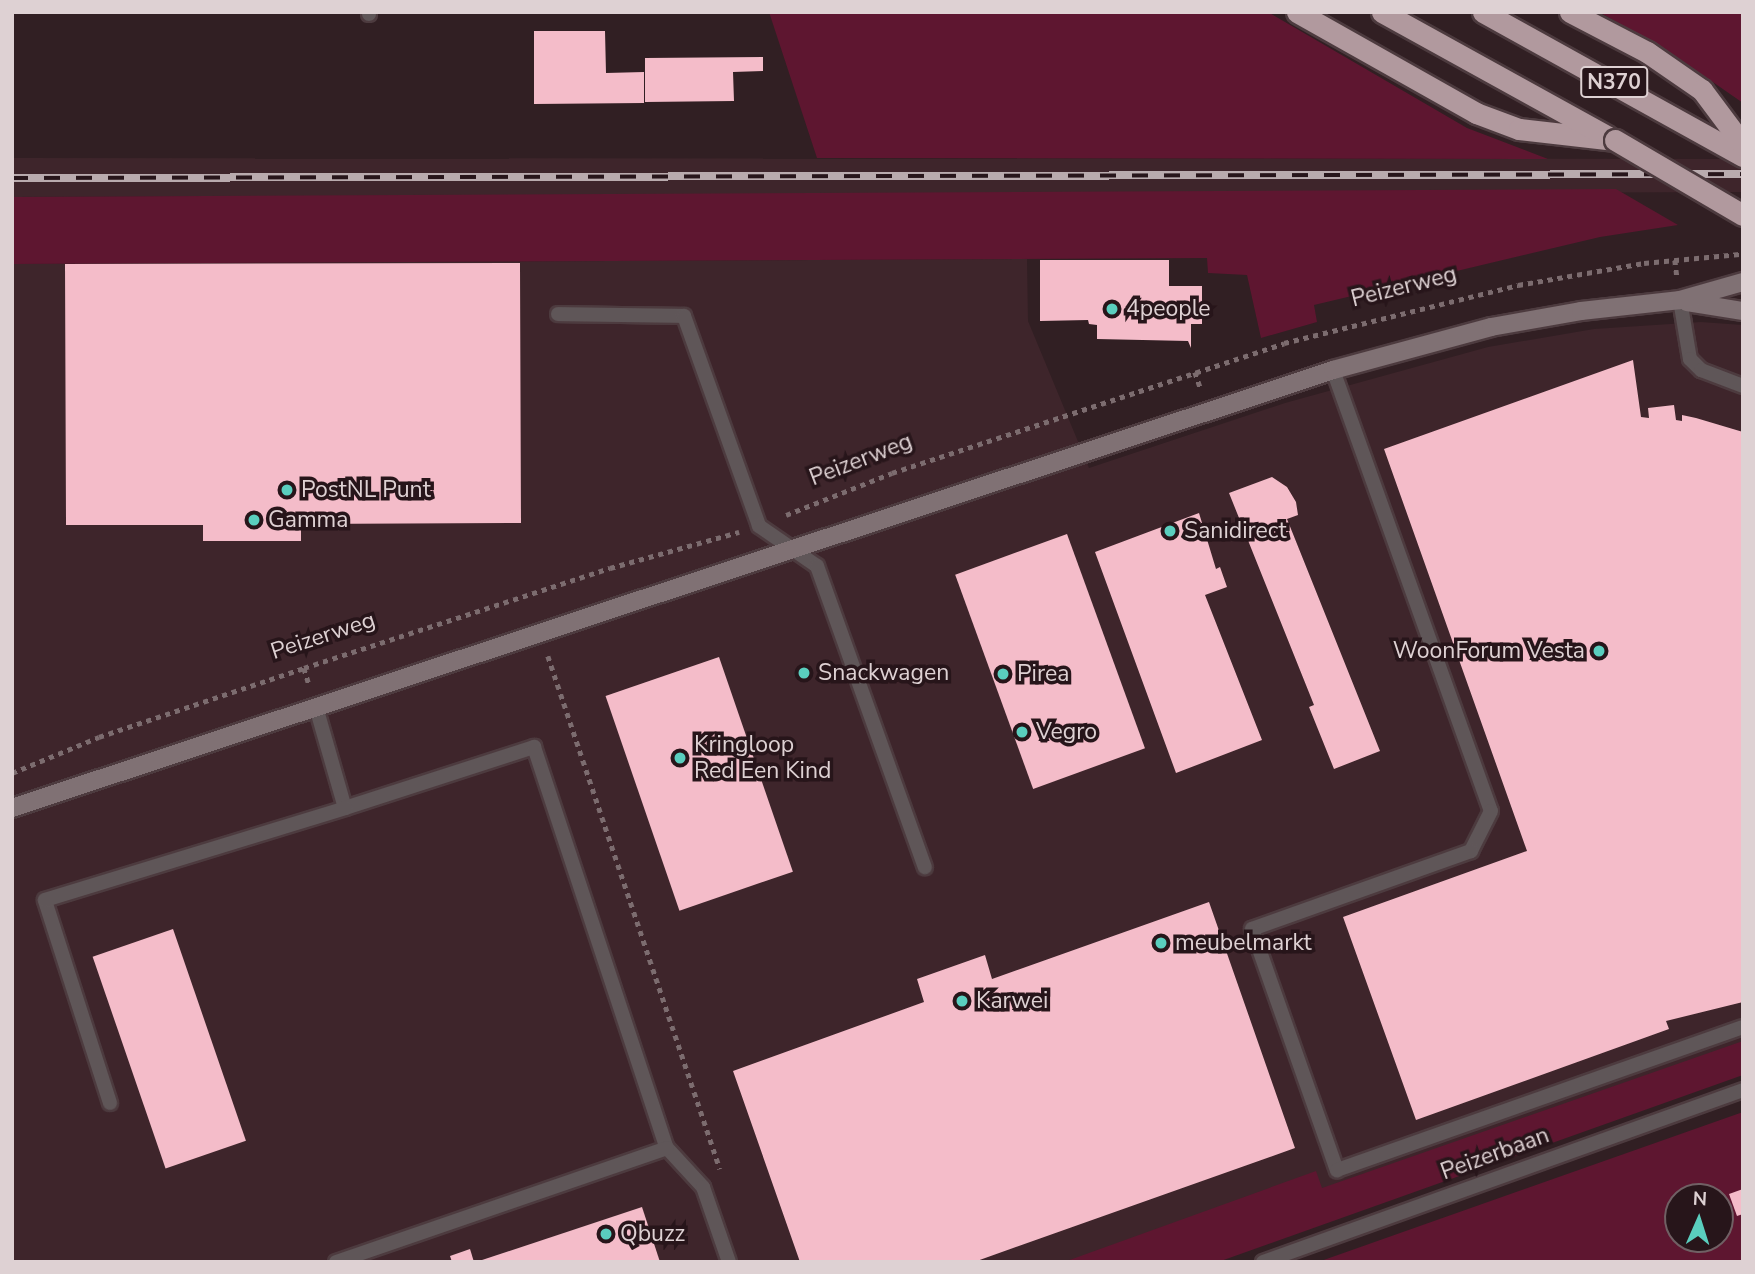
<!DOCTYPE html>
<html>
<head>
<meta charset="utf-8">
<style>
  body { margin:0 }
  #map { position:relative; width:1755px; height:1274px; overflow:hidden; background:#311f23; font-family:"Nunito Sans",sans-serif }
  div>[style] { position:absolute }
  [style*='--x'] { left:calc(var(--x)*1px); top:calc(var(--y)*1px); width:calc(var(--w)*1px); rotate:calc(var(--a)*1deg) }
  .built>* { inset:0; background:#3e252b }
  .green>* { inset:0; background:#5e1630 }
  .building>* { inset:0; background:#f4bcc9; transform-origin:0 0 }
  .path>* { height:4.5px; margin-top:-2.25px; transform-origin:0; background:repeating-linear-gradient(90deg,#7c6c6f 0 5px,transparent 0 10px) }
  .roads { filter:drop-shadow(2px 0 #4d3b3f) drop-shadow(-2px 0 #4d3b3f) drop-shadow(0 2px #4d3b3f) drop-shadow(0 -2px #4d3b3f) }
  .lane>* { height:14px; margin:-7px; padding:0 7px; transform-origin:7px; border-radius:7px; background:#5f5658 }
  .secondary>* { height:18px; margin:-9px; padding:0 9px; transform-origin:9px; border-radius:9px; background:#807174 }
  .highway>* { height:21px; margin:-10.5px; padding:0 10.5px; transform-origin:10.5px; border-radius:10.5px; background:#b1999e }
  .rail>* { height:8px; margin-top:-4px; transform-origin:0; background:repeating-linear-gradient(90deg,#27151a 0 16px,#b9abae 0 32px); box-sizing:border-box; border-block:2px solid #b9abae }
  .bridges { filter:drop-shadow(2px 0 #4d3b3f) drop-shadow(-2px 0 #4d3b3f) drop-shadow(0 2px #4d3b3f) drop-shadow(0 -2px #4d3b3f) }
  .highway-bridge>* { height:21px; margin:-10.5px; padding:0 10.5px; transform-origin:10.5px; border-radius:10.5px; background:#b1999e }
  .dots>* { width:19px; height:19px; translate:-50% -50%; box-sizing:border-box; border:4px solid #27151a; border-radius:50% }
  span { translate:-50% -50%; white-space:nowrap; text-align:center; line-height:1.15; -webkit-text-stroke:7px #27151a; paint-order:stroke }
  .shield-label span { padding:2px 5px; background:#27151a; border:2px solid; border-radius:5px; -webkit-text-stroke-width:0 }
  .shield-label { font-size:21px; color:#ded1d3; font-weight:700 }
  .street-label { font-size:23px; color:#ded1d3 }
  .poi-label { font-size:23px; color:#ded1d3 }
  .left { translate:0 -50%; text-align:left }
  .right { translate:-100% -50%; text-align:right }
  .frame { position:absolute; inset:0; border:14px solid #ded1d3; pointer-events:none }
  .north { position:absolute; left:1664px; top:1183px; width:70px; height:70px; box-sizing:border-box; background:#27151a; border:2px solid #706064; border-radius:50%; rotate:3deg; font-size:19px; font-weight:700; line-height:28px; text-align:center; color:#ded1d3 }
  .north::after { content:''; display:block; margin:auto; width:24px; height:32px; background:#5acebe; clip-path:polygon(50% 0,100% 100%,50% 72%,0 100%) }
</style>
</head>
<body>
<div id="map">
  <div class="built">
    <div style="clip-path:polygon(12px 158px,1743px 159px,1743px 192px,12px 197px)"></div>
    <div style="clip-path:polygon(1027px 259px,1028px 321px,1089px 468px,1285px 403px,1488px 347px,1594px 329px,1701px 322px,1743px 325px,1743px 1066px,1187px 1262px,12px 1262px,12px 264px)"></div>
  </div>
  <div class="green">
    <div style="clip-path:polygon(769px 12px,1268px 12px,1467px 128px,1548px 159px,817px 158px)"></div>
    <div style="clip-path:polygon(1599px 12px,1743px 12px,1743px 103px,1668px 51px)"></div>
    <div style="clip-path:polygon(1616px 189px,1678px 225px,1600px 237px,1314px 305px,1317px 322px,1261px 338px,1247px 275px,1208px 273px,1207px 258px,12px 264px,12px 197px)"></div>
    <div style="clip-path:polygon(1743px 1041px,1743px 1075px,1218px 1262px,1064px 1262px,1316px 1171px,1322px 1188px)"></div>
    <div style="clip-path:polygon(evenodd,1743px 1112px,1743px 1262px,1318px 1262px,1743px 1112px,1678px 1197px,1720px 1197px,1720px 1239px,1678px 1239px,1678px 1197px)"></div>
  </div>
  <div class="building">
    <div style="clip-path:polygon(534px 31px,605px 31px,606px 73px,644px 72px,644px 103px,534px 104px)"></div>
    <div style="clip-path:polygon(763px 57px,763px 71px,733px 72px,734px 101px,645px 102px,645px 58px)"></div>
    <div style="clip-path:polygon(1040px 260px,1169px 260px,1169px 286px,1202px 286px,1202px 324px,1191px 324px,1191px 348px,1188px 341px,1097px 339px,1097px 325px,1089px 324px,1088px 320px,1040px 321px)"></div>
    <div style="clip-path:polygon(520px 263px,521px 523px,301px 524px,301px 541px,203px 541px,203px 525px,66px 525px,65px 264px)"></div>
    <div style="clip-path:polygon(1633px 360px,1641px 417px,1649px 418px,1648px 408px,1674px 405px,1676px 420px,1682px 421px,1682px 415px,1696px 418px,1743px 432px,1743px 1002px,1666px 1021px,1669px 1029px,1416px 1120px,1343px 917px,1527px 851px,1384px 449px)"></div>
    <div style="clip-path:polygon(1272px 477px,1287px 487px,1296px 502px,1298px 515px,1287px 519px,1380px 751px,1334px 769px,1309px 707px,1314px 705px,1229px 493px)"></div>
    <div style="clip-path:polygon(1199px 513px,1216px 569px,1220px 567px,1227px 587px,1205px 595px,1262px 740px,1176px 773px,1095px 552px)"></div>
    <div style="left:1067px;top:534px;width:228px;height:119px;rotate:70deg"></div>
    <div style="left:719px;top:657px;width:227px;height:120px;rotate:71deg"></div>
    <div style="clip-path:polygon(1209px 902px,1295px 1148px,974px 1262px,800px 1262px,733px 1071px,924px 1002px,917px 979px,985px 955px,992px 979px)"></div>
    <div style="left:173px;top:929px;width:224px;height:85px;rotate:71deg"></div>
    <div style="clip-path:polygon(1743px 1189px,1743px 1214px,1737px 1216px,1729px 1194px)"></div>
    <div style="clip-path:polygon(642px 1207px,660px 1262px,479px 1262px,479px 1261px)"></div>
    <div style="clip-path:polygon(470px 1249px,474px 1262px,452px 1262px,450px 1256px)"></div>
  </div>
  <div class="path">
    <div style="--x:1675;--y:260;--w:16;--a:83"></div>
    <div style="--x:1195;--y:372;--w:18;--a:71"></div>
    <div style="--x:786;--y:515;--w:114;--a:-21.6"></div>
    <div style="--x:892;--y:473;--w:413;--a:-18.3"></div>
    <div style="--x:1284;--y:343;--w:241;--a:-13.9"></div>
    <div style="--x:1518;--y:285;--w:128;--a:-9.9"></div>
    <div style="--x:1644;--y:263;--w:96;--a:-5.4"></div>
    <div style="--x:548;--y:656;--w:541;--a:71.46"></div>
    <div style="--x:304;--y:668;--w:17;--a:73"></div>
    <div style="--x:12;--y:773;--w:94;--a:-22.5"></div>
    <div style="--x:99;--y:737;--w:216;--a:-18.6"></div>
    <div style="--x:304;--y:668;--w:322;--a:-18.1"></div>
    <div style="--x:610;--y:568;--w:134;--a:-15.6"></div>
  </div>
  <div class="roads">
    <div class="lane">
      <div style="--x:369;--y:12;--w:2;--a:90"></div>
      <div style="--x:1680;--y:300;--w:60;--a:80.4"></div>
      <div style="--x:1690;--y:359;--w:16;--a:45"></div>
      <div style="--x:1701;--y:370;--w:45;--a:20.9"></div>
      <div style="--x:558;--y:314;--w:126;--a:0.9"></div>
      <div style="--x:684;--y:316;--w:223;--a:70.3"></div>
      <div style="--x:759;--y:526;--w:70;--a:34.6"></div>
      <div style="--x:817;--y:566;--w:320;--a:70.3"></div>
      <div style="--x:1333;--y:370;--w:468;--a:70.3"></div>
      <div style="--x:1491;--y:811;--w:45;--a:116.6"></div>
      <div style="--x:1471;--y:851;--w:232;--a:160.4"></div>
      <div style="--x:1252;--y:929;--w:256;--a:70.6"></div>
      <div style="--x:1337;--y:1170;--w:430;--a:-19.4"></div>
      <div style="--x:316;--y:707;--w:105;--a:74"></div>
      <div style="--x:345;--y:808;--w:199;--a:-17.9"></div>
      <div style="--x:534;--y:747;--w:422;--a:71.7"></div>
      <div style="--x:667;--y:1148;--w:53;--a:47.3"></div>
      <div style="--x:703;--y:1187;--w:79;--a:70.9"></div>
      <div style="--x:110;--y:1103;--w:213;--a:-107.8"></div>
      <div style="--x:45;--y:900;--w:314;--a:-17"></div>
      <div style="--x:336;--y:1262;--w:350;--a:-19"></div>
      <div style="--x:1263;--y:1262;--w:510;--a:-19.71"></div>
    </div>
    <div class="secondary">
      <div style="--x:1687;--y:302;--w:57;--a:9.1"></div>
      <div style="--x:12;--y:808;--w:1392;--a:-18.34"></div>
      <div style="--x:1333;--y:370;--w:164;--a:-15.2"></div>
      <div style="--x:1491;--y:327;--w:91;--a:-10.1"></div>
      <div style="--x:1581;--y:311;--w:100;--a:-6.3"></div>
      <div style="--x:1680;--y:300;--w:66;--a:-15.9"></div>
    </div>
    <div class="highway">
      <div style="--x:1297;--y:12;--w:206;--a:29.4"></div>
      <div style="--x:1476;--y:113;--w:46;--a:20.4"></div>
      <div style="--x:1519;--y:129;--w:97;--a:6.5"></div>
      <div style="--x:1382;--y:12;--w:257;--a:28.9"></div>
      <div style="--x:1483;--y:12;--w:297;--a:29"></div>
      <div style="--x:1570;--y:12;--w:87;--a:27.5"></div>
      <div style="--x:1647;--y:52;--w:67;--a:34.6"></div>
      <div style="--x:1702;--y:90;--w:69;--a:53.3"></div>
    </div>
  </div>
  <div class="rail">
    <div style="--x:12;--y:178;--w:1731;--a:-0.13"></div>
  </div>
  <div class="bridges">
    <div class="highway-bridge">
      <div style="--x:1615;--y:140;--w:148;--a:30.4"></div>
    </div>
  </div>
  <div class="dots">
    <div style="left:1112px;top:309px;background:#5acebe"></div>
    <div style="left:287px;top:490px;background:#5acebe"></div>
    <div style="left:254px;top:520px;background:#5acebe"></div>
    <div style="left:1170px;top:531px;background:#5acebe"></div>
    <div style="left:1599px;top:651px;background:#5acebe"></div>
    <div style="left:804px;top:673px;background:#5acebe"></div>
    <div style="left:1003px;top:674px;background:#5acebe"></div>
    <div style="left:1022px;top:732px;background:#5acebe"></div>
    <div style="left:680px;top:758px;background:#5acebe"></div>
    <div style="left:1161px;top:943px;background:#5acebe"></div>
    <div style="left:962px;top:1001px;background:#5acebe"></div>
    <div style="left:606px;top:1234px;background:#5acebe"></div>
  </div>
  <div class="shield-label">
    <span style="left:1614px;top:82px">N370</span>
  </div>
  <div class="street-label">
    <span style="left:1404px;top:287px;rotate:-14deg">Peizerweg</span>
    <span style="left:861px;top:460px;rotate:-21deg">Peizerweg</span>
    <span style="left:323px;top:636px;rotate:-18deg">Peizerweg</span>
    <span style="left:1495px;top:1154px;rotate:-20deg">Peizerbaan</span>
  </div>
  <div class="poi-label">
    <span class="left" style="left:1126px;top:309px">4people</span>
    <span class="left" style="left:301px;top:490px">PostNL Punt</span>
    <span class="left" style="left:268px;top:520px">Gamma</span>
    <span class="left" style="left:1184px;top:531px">Sanidirect</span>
    <span class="right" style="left:1585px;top:651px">WoonForum Vesta</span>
    <span class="left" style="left:818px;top:673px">Snackwagen</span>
    <span class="left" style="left:1017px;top:674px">Pirea</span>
    <span class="left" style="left:1036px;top:732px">Vegro</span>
    <span class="left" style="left:694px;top:758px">Kringloop<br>Red Een Kind</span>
    <span class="left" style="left:1175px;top:943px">meubelmarkt</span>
    <span class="left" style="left:976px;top:1001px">Karwei</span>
    <span class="left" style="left:620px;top:1234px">Qbuzz</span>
  </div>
  <div class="frame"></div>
  <div class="north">N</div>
</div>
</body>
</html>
